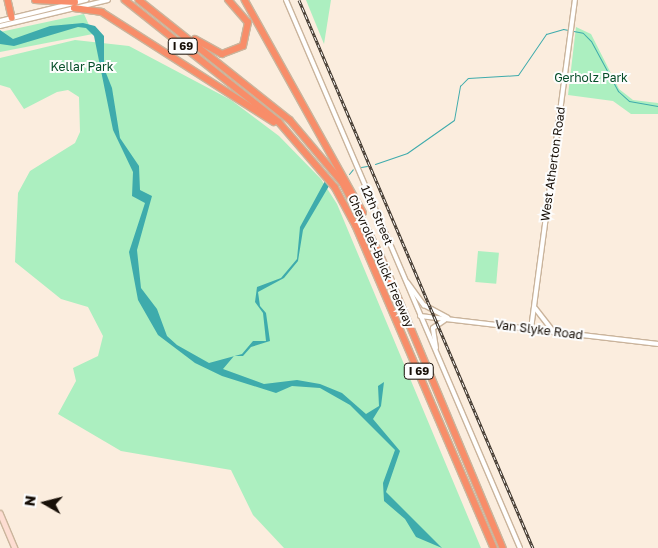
<!DOCTYPE html>
<html>
<head>
<meta charset="utf-8">
<style>
  body { margin:0 }
  #map { position:relative; width:658px; height:548px; overflow:hidden; background:#fbedde; font-family:"Golos Text",sans-serif }
  div>[style] { position:absolute }
  [style*='--x'] { left:calc(var(--x)*1px); top:calc(var(--y)*1px); width:calc(var(--w)*1px); rotate:calc(var(--a)*1deg) }
  .green>* { inset:0; background:#acefc0; transform-origin:0 0 }
  .water>* { inset:0; background:#3eabac }
  .stream>* { height:1px; margin:-0.5px; padding:0 0.5px; transform-origin:0.5px; border-radius:0.5px; background:#3eabac }
  .roads { filter:drop-shadow(1px 0 #cab49c) drop-shadow(-1px 0 #cab49c) drop-shadow(0 1px #cab49c) drop-shadow(0 -1px #cab49c) }
  .tertiary>* { height:4px; margin:-2px; padding:0 2px; transform-origin:2px; border-radius:2px; background:#fff }
  .secondary>* { height:4.5px; margin:-2.25px; padding:0 2.25px; transform-origin:2.25px; border-radius:2.25px; background:#fdddd2 }
  .motorway>* { height:5.5px; margin:-2.75px; padding:0 2.75px; transform-origin:2.75px; border-radius:2.75px; background:#f88d69 }
  .rail>* { height:3px; margin-top:-1.5px; transform-origin:0; background:repeating-linear-gradient(90deg,#fdfdfd 0 4px,#393027 0 8px); box-sizing:border-box; border-block:1px solid #393027 }
  span { translate:-50% -50%; white-space:nowrap; text-align:center; line-height:1.15; -webkit-text-stroke:4px #fdfdfd; paint-order:stroke }
  .shield-label span { padding:1px 4px; background:#fdfdfd; border:1px solid; border-radius:4px; -webkit-text-stroke-width:0 }
  .shield-label { font-size:11px; color:#181008; font-weight:700 }
  .park-label { font-size:12px; color:#054d28 }
  .street-label { font-size:12px; color:#181008 }
  .north { position:absolute; left:20px; top:478px; width:50px; height:50px; -webkit-text-stroke:4px #fdfdfd; paint-order:stroke; rotate:278deg; font-size:14px; font-weight:700; line-height:20px; text-align:center; color:#181008 }
  .north::after { content:''; display:block; margin:auto; width:18px; height:22px; background:#181008; clip-path:polygon(50% 0,100% 100%,50% 72%,0 100%) }
</style>
</head>
<body>
<div id="map">
  <div class="green">
    <div style="clip-path:polygon(306px 0,331px 0,324px 44px)"></div>
    <div style="clip-path:polygon(84px 14px,93px 34px,0 52px,0 32px)"></div>
    <div style="clip-path:polygon(576px 27px,591px 34px,619px 89px,633px 100px,658px 103px,658px 114px,631px 114px,613px 101px,568px 95px)"></div>
    <div style="clip-path:polygon(75px 40px,129px 46px,231px 100px,279px 136px,321px 179px,337px 204px,481px 548px,284px 548px,253px 515px,231px 470px,121px 451px,58px 414px,76px 381px,73px 368px,98px 356px,103px 336px,88px 307px,61px 299px,15px 262px,18px 193px,30px 171px,75px 143px,80px 132px,79px 97px,68px 90px,57px 92px,24px 109px,10px 88px,0 85px,0 58px)"></div>
    <div style="left:478px;top:251px;width:21px;height:31px;rotate:5deg"></div>
  </div>
  <div class="water">
    <div style="clip-path:polygon(83px 23px,95px 26px,104px 36px,104px 68px,112px 88px,120px 138px,139px 166px,140px 190px,152px 196px,137px 250px,141px 288px,157px 309px,167px 336px,177px 345px,209px 363px,242px 354px,253px 341px,266px 341px,263px 313px,255px 302px,257px 287px,281px 278px,297px 259px,300px 227px,325px 181px,329px 186px,303px 230px,298px 261px,284px 278px,258px 292px,260px 306px,266px 313px,270px 341px,251px 347px,243px 356px,234px 356px,223px 369px,264px 384px,297px 380px,320px 384px,342px 393px,366px 414px,379px 406px,378px 386px,384px 382px,381px 406px,373px 419px,400px 451px,386px 492px,442px 548px,416px 537px,405px 519px,384px 501px,383px 483px,395px 450px,350px 405px,320px 388px,292px 386px,276px 393px,222px 376px,195px 363px,158px 335px,138px 300px,129px 252px,145px 203px,132px 196px,133px 172px,113px 130px,94px 36px,86px 28px,78px 27px,14px 46px,0 44px,0 30px,13px 39px,50px 26px)"></div>
  </div>
  <div class="stream">
    <div style="--x:375;--y:164;--w:34;--a:-19"></div>
    <div style="--x:407;--y:153;--w:57;--a:-35.1"></div>
    <div style="--x:454;--y:120;--w:35;--a:-80"></div>
    <div style="--x:460;--y:86;--w:11;--a:-45"></div>
    <div style="--x:468;--y:78;--w:50;--a:-3.4"></div>
    <div style="--x:518;--y:75;--w:50;--a:-55.7"></div>
    <div style="--x:546;--y:34;--w:18;--a:-16"></div>
    <div style="--x:563;--y:29;--w:20;--a:11"></div>
    <div style="--x:583;--y:33;--w:11;--a:45"></div>
    <div style="--x:591;--y:41;--w:57;--a:61.6"></div>
    <div style="--x:618;--y:91;--w:15;--a:42"></div>
    <div style="--x:629;--y:101;--w:29;--a:10"></div>
    <div style="--x:361;--y:167;--w:6;--a:-9"></div>
    <div style="--x:349;--y:174;--w:6;--a:-51"></div>
  </div>
  <div class="roads">
    <div class="tertiary">
      <div style="--x:286;--y:0;--w:596;--a:66.88"></div>
      <div style="--x:0;--y:21;--w:89;--a:-13.7"></div>
      <div style="--x:0;--y:26;--w:111;--a:-13.5"></div>
      <div style="--x:407;--y:282;--w:29;--a:54"></div>
      <div style="--x:424;--y:305;--w:27;--a:28"></div>
      <div style="--x:535;--y:308;--w:31;--a:52"></div>
      <div style="--x:420;--y:316;--w:240;--a:6.7"></div>
      <div style="--x:531;--y:329;--w:332;--a:-82.4"></div>
      <div style="--x:436;--y:348;--w:20;--a:-99"></div>
      <div style="--x:433;--y:328;--w:14;--a:-34"></div>
    </div>
    <div class="secondary">
      <div style="--x:0;--y:513;--w:38;--a:67"></div>
    </div>
    <div class="motorway">
      <div style="--x:8;--y:0;--w:18;--a:77"></div>
      <div style="--x:35;--y:0;--w:40;--a:2.9"></div>
      <div style="--x:125;--y:0;--w:196;--a:38.4"></div>
      <div style="--x:279;--y:122;--w:86;--a:49.3"></div>
      <div style="--x:335;--y:187;--w:44;--a:61.7"></div>
      <div style="--x:356;--y:226;--w:350;--a:66.8"></div>
      <div style="--x:139;--y:0;--w:193;--a:38.5"></div>
      <div style="--x:290;--y:120;--w:82;--a:49.9"></div>
      <div style="--x:343;--y:183;--w:82;--a:62.5"></div>
      <div style="--x:381;--y:256;--w:316;--a:67.3"></div>
      <div style="--x:245;--y:0;--w:243;--a:60.9"></div>
      <div style="--x:74;--y:8;--w:28;--a:8"></div>
      <div style="--x:102;--y:12;--w:204;--a:32.6"></div>
      <div style="--x:195;--y:39;--w:31;--a:29"></div>
      <div style="--x:222;--y:54;--w:22;--a:-21"></div>
      <div style="--x:243;--y:46;--w:24;--a:-78"></div>
      <div style="--x:248;--y:23;--w:30;--a:-131"></div>
    </div>
  </div>
  <div class="rail">
    <div style="--x:299;--y:0;--w:596;--a:66.88"></div>
  </div>
  <div class="shield-label">
    <span style="left:183px;top:46px">I 69</span>
    <span style="left:419px;top:371px">I 69</span>
  </div>
  <div class="park-label">
    <span style="left:82px;top:67px">Kellar Park</span>
    <span style="left:591px;top:78px">Gerholz Park</span>
  </div>
  <div class="street-label">
    <span style="left:553px;top:164px;rotate:-82deg">West Atherton Road</span>
    <span style="left:377px;top:215px;rotate:67deg">12th Street</span>
    <span style="left:381px;top:261px;rotate:66deg">Chevrolet-Buick Freeway</span>
    <span style="left:539px;top:330px;rotate:7deg">Van Slyke Road</span>
  </div>
  <div class="north">N</div>
</div>
</body>
</html>
